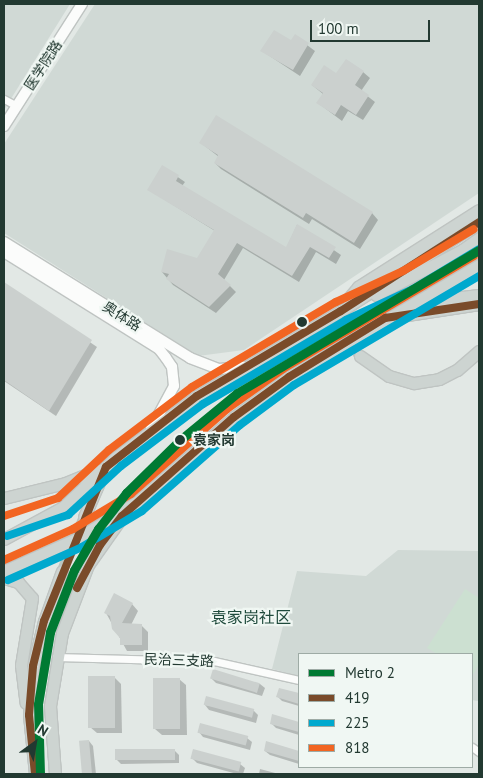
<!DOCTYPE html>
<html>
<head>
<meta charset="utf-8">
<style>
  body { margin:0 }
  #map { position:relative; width:483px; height:778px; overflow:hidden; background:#e2e8e5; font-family:"PT Sans","Noto Sans SC",sans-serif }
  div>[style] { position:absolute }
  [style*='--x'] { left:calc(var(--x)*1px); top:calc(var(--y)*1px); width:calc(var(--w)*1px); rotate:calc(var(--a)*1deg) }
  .built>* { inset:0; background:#d0d9d5 }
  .green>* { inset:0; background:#cce0d1 }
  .shadow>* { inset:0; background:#0003 }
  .building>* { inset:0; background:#cbd0ce; transform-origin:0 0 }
  .primary-tunnel>* { height:11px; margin-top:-5.5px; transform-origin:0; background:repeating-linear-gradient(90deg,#bcc5c1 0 11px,transparent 0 16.5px) }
  .roads { filter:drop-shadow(1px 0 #bfc4c2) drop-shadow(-1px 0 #bfc4c2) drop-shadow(0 1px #bfc4c2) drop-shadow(0 -1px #bfc4c2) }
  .street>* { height:7px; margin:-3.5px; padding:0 3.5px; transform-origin:3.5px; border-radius:3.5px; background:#fbfcfb }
  .secondary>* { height:10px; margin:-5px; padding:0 5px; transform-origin:5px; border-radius:5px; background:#fbfcfb }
  .primary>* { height:11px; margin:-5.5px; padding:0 5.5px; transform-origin:5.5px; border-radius:5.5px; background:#cdd4d1 }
  .bus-1>* { height:8px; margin:-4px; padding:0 4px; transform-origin:4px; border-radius:4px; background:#7a4b2a }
  .bus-2>* { height:8px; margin:-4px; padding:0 4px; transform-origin:4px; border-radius:4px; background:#00a9ce }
  .bus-3>* { height:8px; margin:-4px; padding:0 4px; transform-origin:4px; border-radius:4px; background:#f26522 }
  .metro-1>* { height:9px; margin:-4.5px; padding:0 4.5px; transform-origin:4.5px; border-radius:4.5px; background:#007a33 }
  .dots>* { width:14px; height:14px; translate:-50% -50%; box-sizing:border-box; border:2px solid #f0f7f3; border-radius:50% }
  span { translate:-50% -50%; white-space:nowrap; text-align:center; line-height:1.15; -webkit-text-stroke:4.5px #f0f7f3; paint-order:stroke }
  .street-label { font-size:14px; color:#223931 }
  .stop-label { font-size:14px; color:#223931; font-weight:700 }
  .left { translate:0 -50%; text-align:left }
  .quarter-label { font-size:16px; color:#1f4a3c }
  .frame { position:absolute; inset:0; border:5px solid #223931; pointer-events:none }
  .legend { position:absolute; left:298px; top:653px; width:175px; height:115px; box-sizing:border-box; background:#f0f7f3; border:1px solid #9eaba5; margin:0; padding:6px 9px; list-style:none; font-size:15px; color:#223931 }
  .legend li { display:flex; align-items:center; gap:10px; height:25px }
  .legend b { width:25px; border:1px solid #9eaba5 }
  .north { position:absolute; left:10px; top:718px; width:50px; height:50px; -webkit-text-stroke:4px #f0f7f3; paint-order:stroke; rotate:32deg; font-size:14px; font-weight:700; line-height:20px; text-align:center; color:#223931 }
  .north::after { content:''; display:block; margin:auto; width:18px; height:22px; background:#223931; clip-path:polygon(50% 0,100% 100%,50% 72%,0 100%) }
  .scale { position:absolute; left:310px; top:20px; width:120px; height:22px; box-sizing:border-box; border:2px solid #223931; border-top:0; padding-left:6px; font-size:15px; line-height:18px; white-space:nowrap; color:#223931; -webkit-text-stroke:4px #f0f7f3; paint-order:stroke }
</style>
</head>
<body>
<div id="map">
  <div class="built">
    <div style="clip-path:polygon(4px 4px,70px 4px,4px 110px)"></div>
    <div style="clip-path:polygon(95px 4px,479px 4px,479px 193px,244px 350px,198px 356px,4px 233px,4px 144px)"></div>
    <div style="clip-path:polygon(398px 550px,479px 551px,478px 701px,472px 700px,472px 654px,299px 654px,299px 676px,272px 669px,297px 571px,366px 576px)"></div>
  </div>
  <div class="green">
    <div style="clip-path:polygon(465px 589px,479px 598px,479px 664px,472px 676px,472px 654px,437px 654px,427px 648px)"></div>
  </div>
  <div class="shadow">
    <div style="clip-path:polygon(295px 36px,315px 51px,300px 76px,262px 51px,291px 42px)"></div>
    <div style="clip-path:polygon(363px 72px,370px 78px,361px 91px,375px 102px,363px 120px,348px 111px,342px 121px,318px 103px,323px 94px,312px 85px,337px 75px)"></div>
    <div style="clip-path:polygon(201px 143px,372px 213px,378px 220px,360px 249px,312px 219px,309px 224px,221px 169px,215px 163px,219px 157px)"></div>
    <div style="clip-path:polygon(163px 167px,185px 182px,182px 186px,286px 249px,297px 225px,341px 255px,336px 264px,316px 252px,299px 282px,243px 248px,224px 280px,236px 292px,216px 313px,173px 285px,162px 272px,198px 259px,215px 231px,149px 190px)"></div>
    <div style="clip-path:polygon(4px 283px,97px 347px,56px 416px,4px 381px)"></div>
    <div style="clip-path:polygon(132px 604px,138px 611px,131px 625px,141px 625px,148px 632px,148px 651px,127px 651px,106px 613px)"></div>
    <div style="clip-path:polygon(114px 677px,121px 684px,122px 733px,97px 733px,90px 727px)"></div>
    <div style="clip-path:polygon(211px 678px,260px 684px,265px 688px,262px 696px,216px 683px)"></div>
    <div style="clip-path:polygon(179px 679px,186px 685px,187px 735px,162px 735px,155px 729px)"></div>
    <div style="clip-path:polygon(280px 689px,299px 694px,299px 706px,282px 701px,278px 697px)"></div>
    <div style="clip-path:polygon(205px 705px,253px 710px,258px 715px,256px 723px,209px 710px)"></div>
    <div style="clip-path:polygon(273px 716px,299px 723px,299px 735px,276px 728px,271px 723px)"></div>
    <div style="clip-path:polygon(199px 732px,247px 738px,252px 742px,250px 750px,203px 737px)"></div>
    <div style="clip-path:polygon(89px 741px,93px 746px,96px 774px,83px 774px,80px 742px)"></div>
    <div style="clip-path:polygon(267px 743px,299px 752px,299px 764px,270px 755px,265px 751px)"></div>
    <div style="clip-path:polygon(174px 750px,179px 755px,179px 763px,121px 764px,116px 759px)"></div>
    <div style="clip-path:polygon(192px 758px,240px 764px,245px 768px,243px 774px,237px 774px,197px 763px)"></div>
    <div style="clip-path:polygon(260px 769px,279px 774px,259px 774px)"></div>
  </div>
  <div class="building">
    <div style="clip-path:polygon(274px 30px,291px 40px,295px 34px,309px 43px,293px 70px,260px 51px)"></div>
    <div style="clip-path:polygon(346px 59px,364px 71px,355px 85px,369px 95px,356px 115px,341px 105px,335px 115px,316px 103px,323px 93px,311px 85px,324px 65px,336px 73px)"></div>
    <div style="clip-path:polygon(216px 115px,373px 212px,354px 243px,306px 213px,303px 218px,214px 163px,218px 155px,199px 143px)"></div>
    <div style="clip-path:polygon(162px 165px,179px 175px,176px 181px,286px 247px,297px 224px,336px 247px,329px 258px,310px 247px,292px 276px,237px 243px,218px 274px,231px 285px,209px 307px,166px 279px,169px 274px,161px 272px,167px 249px,197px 258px,214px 230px,147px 190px)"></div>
    <div style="clip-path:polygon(4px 282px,92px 340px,49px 411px,4px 380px)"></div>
    <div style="clip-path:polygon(114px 593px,133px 603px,122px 623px,142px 624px,142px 645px,120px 645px,120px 638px,112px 629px,110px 616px,104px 613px)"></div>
    <div style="left:213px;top:669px;width:49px;height:10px;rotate:17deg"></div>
    <div style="left:88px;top:676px;width:27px;height:52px"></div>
    <div style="left:153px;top:678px;width:27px;height:51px"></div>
    <div style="clip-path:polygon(279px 688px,299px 693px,299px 704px,276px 697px)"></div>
    <div style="left:206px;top:696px;width:50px;height:9px;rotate:15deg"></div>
    <div style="clip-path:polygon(272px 714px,299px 722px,299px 732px,270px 724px)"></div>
    <div style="left:200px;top:723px;width:50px;height:10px;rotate:15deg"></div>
    <div style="left:89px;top:740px;width:34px;height:10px;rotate:85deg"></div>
    <div style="clip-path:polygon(266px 741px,299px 751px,299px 761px,264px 751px)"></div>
    <div style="left:115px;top:749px;width:60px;height:11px"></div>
    <div style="left:193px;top:749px;width:50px;height:10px;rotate:15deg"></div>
  </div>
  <div class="primary-tunnel">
    <div style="--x:347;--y:303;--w:16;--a:105"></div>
    <div style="--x:343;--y:318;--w:21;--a:73"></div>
    <div style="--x:349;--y:338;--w:21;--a:59"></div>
    <div style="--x:62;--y:571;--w:58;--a:-67.8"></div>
  </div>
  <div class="roads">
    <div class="street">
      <div style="--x:4;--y:99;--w:15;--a:28"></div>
      <div style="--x:56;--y:657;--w:158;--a:1.5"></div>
      <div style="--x:214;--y:661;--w:87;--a:12.6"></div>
      <div style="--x:472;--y:747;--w:9;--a:36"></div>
    </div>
    <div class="secondary">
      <div style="--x:4;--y:126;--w:145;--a:-57.4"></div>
      <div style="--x:4;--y:242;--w:219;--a:31.9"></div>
      <div style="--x:190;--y:358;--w:31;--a:21"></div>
      <div style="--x:219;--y:369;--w:25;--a:-5"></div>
      <div style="--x:4;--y:252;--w:183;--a:32"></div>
      <div style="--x:159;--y:349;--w:11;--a:52"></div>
      <div style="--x:166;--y:358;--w:11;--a:56"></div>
      <div style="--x:172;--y:367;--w:19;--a:84"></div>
      <div style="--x:174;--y:386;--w:49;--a:118.1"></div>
    </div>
    <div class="primary">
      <div style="--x:376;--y:295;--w:97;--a:-27.6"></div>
      <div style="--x:462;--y:250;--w:21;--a:-35"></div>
      <div style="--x:348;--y:299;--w:16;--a:-50"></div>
      <div style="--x:358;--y:287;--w:143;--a:-32.5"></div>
      <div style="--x:420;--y:302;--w:59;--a:-6.8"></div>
      <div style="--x:394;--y:317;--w:86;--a:-8.7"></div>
      <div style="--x:360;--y:356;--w:35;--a:35"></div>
      <div style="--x:389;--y:376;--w:26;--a:16"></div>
      <div style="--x:414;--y:383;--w:25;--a:-9"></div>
      <div style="--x:439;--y:379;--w:20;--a:-27"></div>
      <div style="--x:457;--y:370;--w:29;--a:-41"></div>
      <div style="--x:4;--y:498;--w:63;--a:-13.8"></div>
      <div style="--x:65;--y:483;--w:35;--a:-22"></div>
      <div style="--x:84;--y:517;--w:48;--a:-66.6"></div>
      <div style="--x:4;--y:539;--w:67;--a:-28.5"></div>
      <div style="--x:63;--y:507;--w:71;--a:-43.3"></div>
      <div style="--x:115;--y:458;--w:103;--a:-37.1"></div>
      <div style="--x:197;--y:396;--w:167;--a:-30.6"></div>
      <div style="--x:341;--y:311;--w:164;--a:-32.8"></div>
      <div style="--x:4;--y:571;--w:81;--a:-24"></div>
      <div style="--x:78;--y:538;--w:69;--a:-31.4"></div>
      <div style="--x:137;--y:502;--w:129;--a:-41.2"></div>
      <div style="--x:234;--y:417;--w:68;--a:-36"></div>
      <div style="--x:289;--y:377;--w:221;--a:-30.5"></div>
      <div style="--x:4;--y:578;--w:15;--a:16"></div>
      <div style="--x:18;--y:582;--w:21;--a:49"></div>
      <div style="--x:32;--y:598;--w:68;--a:99.3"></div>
      <div style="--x:21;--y:665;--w:38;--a:83"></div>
      <div style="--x:35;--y:774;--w:59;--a:-95.8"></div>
      <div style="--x:29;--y:715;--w:49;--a:-85.3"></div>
      <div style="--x:33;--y:666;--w:46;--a:-76.3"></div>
      <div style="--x:44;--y:621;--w:53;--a:-70.2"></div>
      <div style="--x:55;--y:774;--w:68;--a:-94.2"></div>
      <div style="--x:50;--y:706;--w:74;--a:-80.7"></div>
      <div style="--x:62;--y:633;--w:73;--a:-69.1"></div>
      <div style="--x:88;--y:565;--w:62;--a:-54.8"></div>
    </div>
  </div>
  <div class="bus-1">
    <div style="--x:77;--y:588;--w:49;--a:-61.9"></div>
    <div style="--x:100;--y:545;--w:36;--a:-53"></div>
    <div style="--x:122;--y:516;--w:149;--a:-41.5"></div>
    <div style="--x:234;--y:417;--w:68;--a:-36"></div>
    <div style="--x:289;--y:377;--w:113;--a:-31.6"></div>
    <div style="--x:385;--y:318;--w:95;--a:-8.5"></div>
    <div style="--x:35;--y:774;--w:59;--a:-95.8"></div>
    <div style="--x:29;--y:715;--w:49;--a:-85.3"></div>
    <div style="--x:33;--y:666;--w:46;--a:-76.3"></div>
    <div style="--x:44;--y:621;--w:166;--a:-68.1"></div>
    <div style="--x:106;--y:467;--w:115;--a:-38"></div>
    <div style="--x:197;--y:396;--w:167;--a:-30.6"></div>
    <div style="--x:341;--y:311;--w:164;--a:-32.8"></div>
  </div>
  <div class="bus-2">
    <div style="--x:7;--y:536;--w:65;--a:-19"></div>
    <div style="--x:68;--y:515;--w:72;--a:-42.8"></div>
    <div style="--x:121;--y:466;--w:103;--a:-37.1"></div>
    <div style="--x:203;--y:404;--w:166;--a:-30.4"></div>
    <div style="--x:346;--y:320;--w:74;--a:-24.8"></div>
    <div style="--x:413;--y:289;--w:77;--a:-31.2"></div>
    <div style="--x:8;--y:580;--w:81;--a:-24"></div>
    <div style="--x:82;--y:547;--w:70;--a:-31"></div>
    <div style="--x:142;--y:511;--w:130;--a:-41.3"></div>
    <div style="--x:240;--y:425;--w:67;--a:-36.5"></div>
    <div style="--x:294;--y:385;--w:215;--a:-30.5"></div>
  </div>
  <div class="bus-3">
    <div style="--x:4;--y:516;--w:57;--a:-18.4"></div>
    <div style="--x:58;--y:498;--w:70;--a:-43.3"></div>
    <div style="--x:109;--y:450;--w:104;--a:-37.2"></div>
    <div style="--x:192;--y:387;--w:167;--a:-30.6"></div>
    <div style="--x:336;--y:302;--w:74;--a:-24.8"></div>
    <div style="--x:403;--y:271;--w:82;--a:-30.6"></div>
    <div style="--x:4;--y:560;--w:76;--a:-24.2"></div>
    <div style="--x:73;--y:529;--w:68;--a:-31.1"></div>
    <div style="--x:131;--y:494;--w:128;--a:-41.5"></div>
    <div style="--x:227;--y:409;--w:69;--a:-35.5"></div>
    <div style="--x:283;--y:369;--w:222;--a:-30.6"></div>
  </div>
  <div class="metro-1">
    <div style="--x:40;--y:774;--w:70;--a:-91.6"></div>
    <div style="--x:38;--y:704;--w:73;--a:-80.5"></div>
    <div style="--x:50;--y:632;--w:66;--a:-68.8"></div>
    <div style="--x:74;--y:570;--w:48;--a:-59.7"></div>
    <div style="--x:98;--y:529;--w:46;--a:-52.1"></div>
    <div style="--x:126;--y:493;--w:76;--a:-44.5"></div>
    <div style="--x:180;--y:440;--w:74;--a:-39.5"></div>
    <div style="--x:237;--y:393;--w:281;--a:-30.6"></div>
  </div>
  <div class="dots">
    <div style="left:302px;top:322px;background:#223931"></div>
    <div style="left:180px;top:440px;background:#223931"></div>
  </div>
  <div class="street-label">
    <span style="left:43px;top:65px;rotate:-57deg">医学院路</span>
    <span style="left:122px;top:316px;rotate:32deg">奥体路</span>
    <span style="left:179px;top:660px;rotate:2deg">民治三支路</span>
  </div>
  <div class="stop-label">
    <span class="left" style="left:193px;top:440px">袁家岗</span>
  </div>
  <div class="quarter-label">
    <span style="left:251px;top:617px">袁家岗社区</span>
  </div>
  <div class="frame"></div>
  <ul class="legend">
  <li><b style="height:6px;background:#007a33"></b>Metro 2</li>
  <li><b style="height:6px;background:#7a4b2a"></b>419</li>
  <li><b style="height:6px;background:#00a9ce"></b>225</li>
  <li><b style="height:6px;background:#f26522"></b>818</li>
  </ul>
  <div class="north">N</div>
  <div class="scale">100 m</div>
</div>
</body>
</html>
